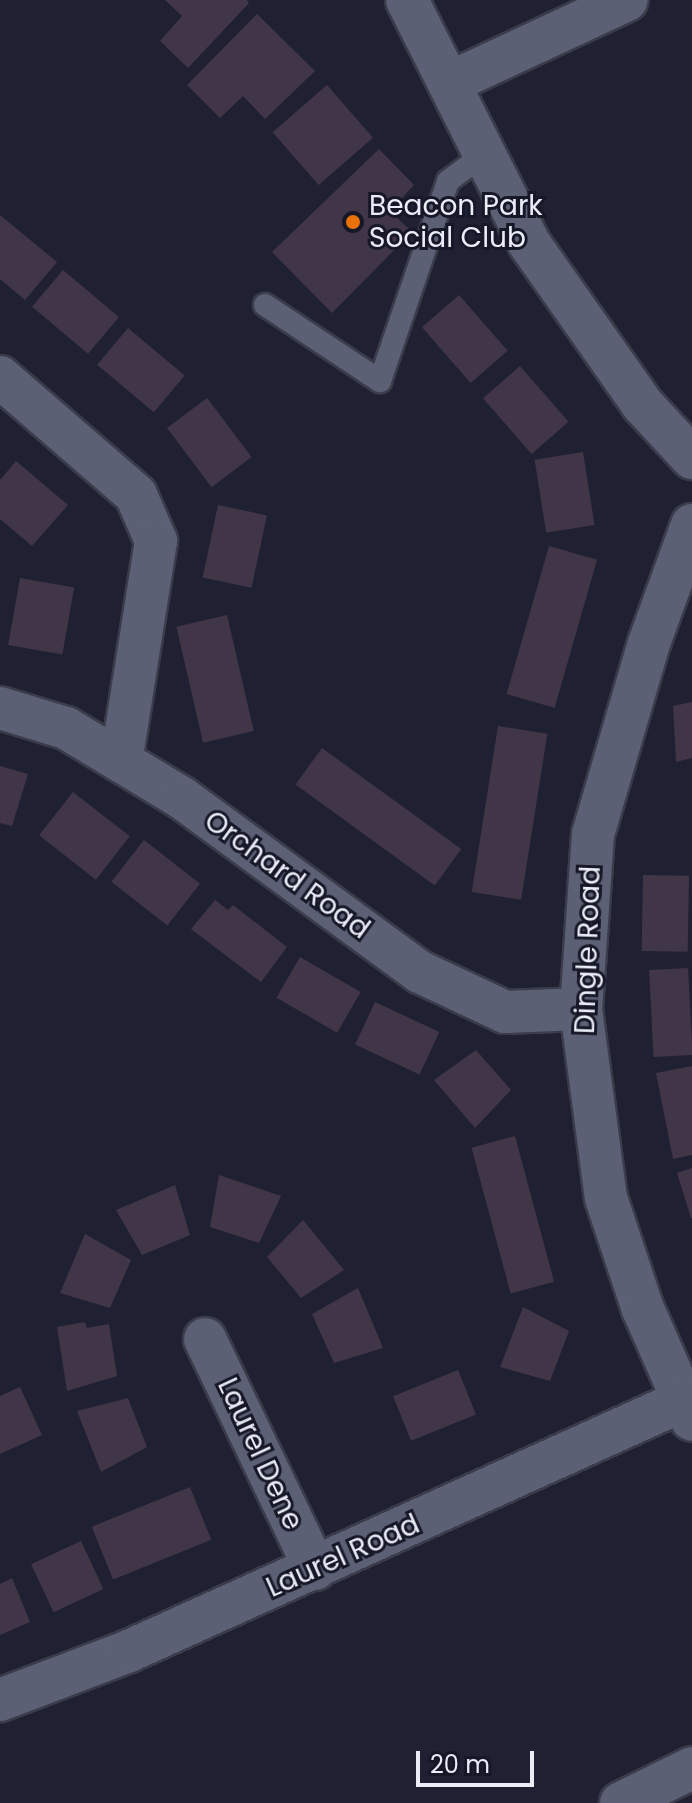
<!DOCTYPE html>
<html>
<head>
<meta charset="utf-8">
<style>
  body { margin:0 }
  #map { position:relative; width:692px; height:1803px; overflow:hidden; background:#1f2132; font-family:Poppins,sans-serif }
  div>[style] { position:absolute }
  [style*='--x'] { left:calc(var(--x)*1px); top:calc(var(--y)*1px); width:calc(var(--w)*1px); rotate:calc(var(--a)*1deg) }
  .building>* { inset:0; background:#413647; transform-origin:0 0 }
  .roads { filter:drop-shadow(2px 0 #3a3c4b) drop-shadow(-2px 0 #3a3c4b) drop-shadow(0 2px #3a3c4b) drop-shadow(0 -2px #3a3c4b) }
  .service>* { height:22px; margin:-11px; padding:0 11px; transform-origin:11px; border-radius:11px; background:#5c6074 }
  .minor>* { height:42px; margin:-21px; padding:0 21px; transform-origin:21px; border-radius:21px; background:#5c6074 }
  .dots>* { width:22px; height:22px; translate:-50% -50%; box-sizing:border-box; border:4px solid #161828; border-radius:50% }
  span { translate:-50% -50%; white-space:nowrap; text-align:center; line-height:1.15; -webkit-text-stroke:6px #161828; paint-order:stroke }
  .poi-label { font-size:28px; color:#eaecf8 }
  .left { translate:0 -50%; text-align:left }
  .street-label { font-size:28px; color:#eaecf8 }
  .scale { position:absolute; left:416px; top:1751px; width:118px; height:36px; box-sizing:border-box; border:4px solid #eaecf8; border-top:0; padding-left:10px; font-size:24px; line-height:28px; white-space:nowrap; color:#eaecf8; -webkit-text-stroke:6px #161828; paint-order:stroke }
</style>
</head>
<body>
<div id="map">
  <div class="building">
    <div style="clip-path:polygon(165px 0,247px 0,249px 3px,188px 68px,160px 41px,182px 16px)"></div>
    <div style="clip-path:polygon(257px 14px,315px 71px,265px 119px,243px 96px,220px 118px,187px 85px)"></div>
    <div style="left:327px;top:85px;width:70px;height:72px;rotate:49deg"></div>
    <div style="clip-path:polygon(379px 149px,414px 185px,390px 211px,412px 232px,332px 313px,272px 252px)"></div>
    <div style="clip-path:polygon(0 215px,57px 262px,25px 300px,0 279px)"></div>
    <div style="left:63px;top:270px;width:73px;height:48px;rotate:40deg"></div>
    <div style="left:459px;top:295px;width:74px;height:49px;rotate:49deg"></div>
    <div style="left:128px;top:328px;width:74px;height:48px;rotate:40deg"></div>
    <div style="left:520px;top:366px;width:74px;height:49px;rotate:49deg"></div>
    <div style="left:207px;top:398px;width:74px;height:50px;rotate:53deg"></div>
    <div style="left:583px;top:452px;width:74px;height:49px;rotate:81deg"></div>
    <div style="clip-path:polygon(16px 461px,68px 505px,32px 546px,0 519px,0 480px)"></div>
    <div style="left:218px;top:505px;width:50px;height:74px;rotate:12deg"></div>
    <div style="left:549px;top:546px;width:50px;height:154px;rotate:16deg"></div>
    <div style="left:20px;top:578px;width:55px;height:68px;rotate:10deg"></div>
    <div style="left:227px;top:615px;width:119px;height:52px;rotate:77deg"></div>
    <div style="clip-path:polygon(692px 702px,692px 758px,676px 762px,673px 706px)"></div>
    <div style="left:498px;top:726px;width:50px;height:168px;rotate:9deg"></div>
    <div style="left:322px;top:748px;width:172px;height:45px;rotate:36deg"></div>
    <div style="clip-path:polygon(0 766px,28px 774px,12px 826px,0 823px)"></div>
    <div style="left:73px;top:792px;width:72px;height:55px;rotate:38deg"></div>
    <div style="left:144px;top:840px;width:71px;height:53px;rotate:38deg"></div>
    <div style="left:643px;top:875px;width:46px;height:76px;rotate:1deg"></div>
    <div style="clip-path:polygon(215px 900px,228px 910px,233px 905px,287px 947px,261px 982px,191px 929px)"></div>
    <div style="left:300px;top:957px;width:70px;height:47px;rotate:30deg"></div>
    <div style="left:688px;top:968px;width:87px;height:39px;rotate:87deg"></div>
    <div style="left:375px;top:1002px;width:71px;height:47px;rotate:25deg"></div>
    <div style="clip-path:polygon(476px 1050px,511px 1090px,475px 1128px,434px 1080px)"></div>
    <div style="clip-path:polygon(692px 1066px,692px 1155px,673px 1159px,656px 1073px)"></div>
    <div style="left:515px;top:1136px;width:151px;height:45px;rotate:75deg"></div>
    <div style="clip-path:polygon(692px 1168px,692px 1218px,691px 1218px,677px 1173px)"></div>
    <div style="clip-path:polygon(219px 1175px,281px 1196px,259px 1243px,210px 1227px)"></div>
    <div style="clip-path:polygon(175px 1185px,190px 1235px,142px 1255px,116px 1210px)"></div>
    <div style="clip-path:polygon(303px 1220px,344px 1270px,301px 1298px,267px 1257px)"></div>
    <div style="clip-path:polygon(85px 1234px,131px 1260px,110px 1308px,60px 1293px)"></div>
    <div style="clip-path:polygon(358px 1288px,383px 1348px,334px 1363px,312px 1314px)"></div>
    <div style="clip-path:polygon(523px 1307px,569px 1331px,550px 1381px,500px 1367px)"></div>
    <div style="clip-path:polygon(85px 1322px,87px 1328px,109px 1324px,117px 1376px,67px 1391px,57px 1327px)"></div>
    <div style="left:458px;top:1370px;width:48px;height:70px;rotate:68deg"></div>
    <div style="clip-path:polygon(20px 1387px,42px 1435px,0 1454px,0 1396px)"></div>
    <div style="clip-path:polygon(128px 1398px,147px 1447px,101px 1472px,77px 1411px)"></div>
    <div style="left:190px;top:1487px;width:57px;height:106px;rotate:68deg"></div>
    <div style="left:81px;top:1541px;width:53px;height:55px;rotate:65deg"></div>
    <div style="clip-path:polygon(12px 1578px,30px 1622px,0 1635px,0 1584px)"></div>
  </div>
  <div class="roads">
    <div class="service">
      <div style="--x:265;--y:305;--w:138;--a:33.5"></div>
      <div style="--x:380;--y:381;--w:211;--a:-71.2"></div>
      <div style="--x:448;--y:181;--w:42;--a:-36.3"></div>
    </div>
    <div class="minor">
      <div style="--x:407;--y:0;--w:272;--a:63.3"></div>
      <div style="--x:529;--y:243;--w:197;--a:54.9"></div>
      <div style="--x:642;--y:404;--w:74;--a:47.2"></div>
      <div style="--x:449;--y:83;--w:196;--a:-25"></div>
      <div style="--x:0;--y:377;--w:180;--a:40.9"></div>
      <div style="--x:136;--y:495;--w:50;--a:66.5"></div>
      <div style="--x:156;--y:541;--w:223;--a:99"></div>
      <div style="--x:692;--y:525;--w:126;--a:110"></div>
      <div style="--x:649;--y:643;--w:199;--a:106.3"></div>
      <div style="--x:593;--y:834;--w:175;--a:93.9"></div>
      <div style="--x:581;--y:1009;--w:191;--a:82.5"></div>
      <div style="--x:606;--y:1198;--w:117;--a:71.6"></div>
      <div style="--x:643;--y:1309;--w:121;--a:66.2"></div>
      <div style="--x:0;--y:708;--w:69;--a:16.9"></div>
      <div style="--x:66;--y:728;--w:135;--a:31.1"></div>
      <div style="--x:182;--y:798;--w:295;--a:36.2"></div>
      <div style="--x:420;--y:972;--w:94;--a:25.2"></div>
      <div style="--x:505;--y:1012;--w:76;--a:-2.3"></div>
      <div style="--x:205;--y:1339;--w:255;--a:64.4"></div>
      <div style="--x:0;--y:1700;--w:138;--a:-20.8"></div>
      <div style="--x:129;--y:1651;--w:607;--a:-24.33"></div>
      <div style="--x:621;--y:1803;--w:79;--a:-26.2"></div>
    </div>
  </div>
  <div class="dots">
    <div style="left:353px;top:222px;background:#e8710a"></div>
  </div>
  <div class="poi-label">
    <span class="left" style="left:369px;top:222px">Beacon Park<br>Social Club</span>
  </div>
  <div class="street-label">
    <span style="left:287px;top:875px;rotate:36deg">Orchard Road</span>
    <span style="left:588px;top:950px;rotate:-88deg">Dingle Road</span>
    <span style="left:260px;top:1454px;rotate:65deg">Laurel Dene</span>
    <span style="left:343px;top:1556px;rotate:-24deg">Laurel Road</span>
  </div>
  <div class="scale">20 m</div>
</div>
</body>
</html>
